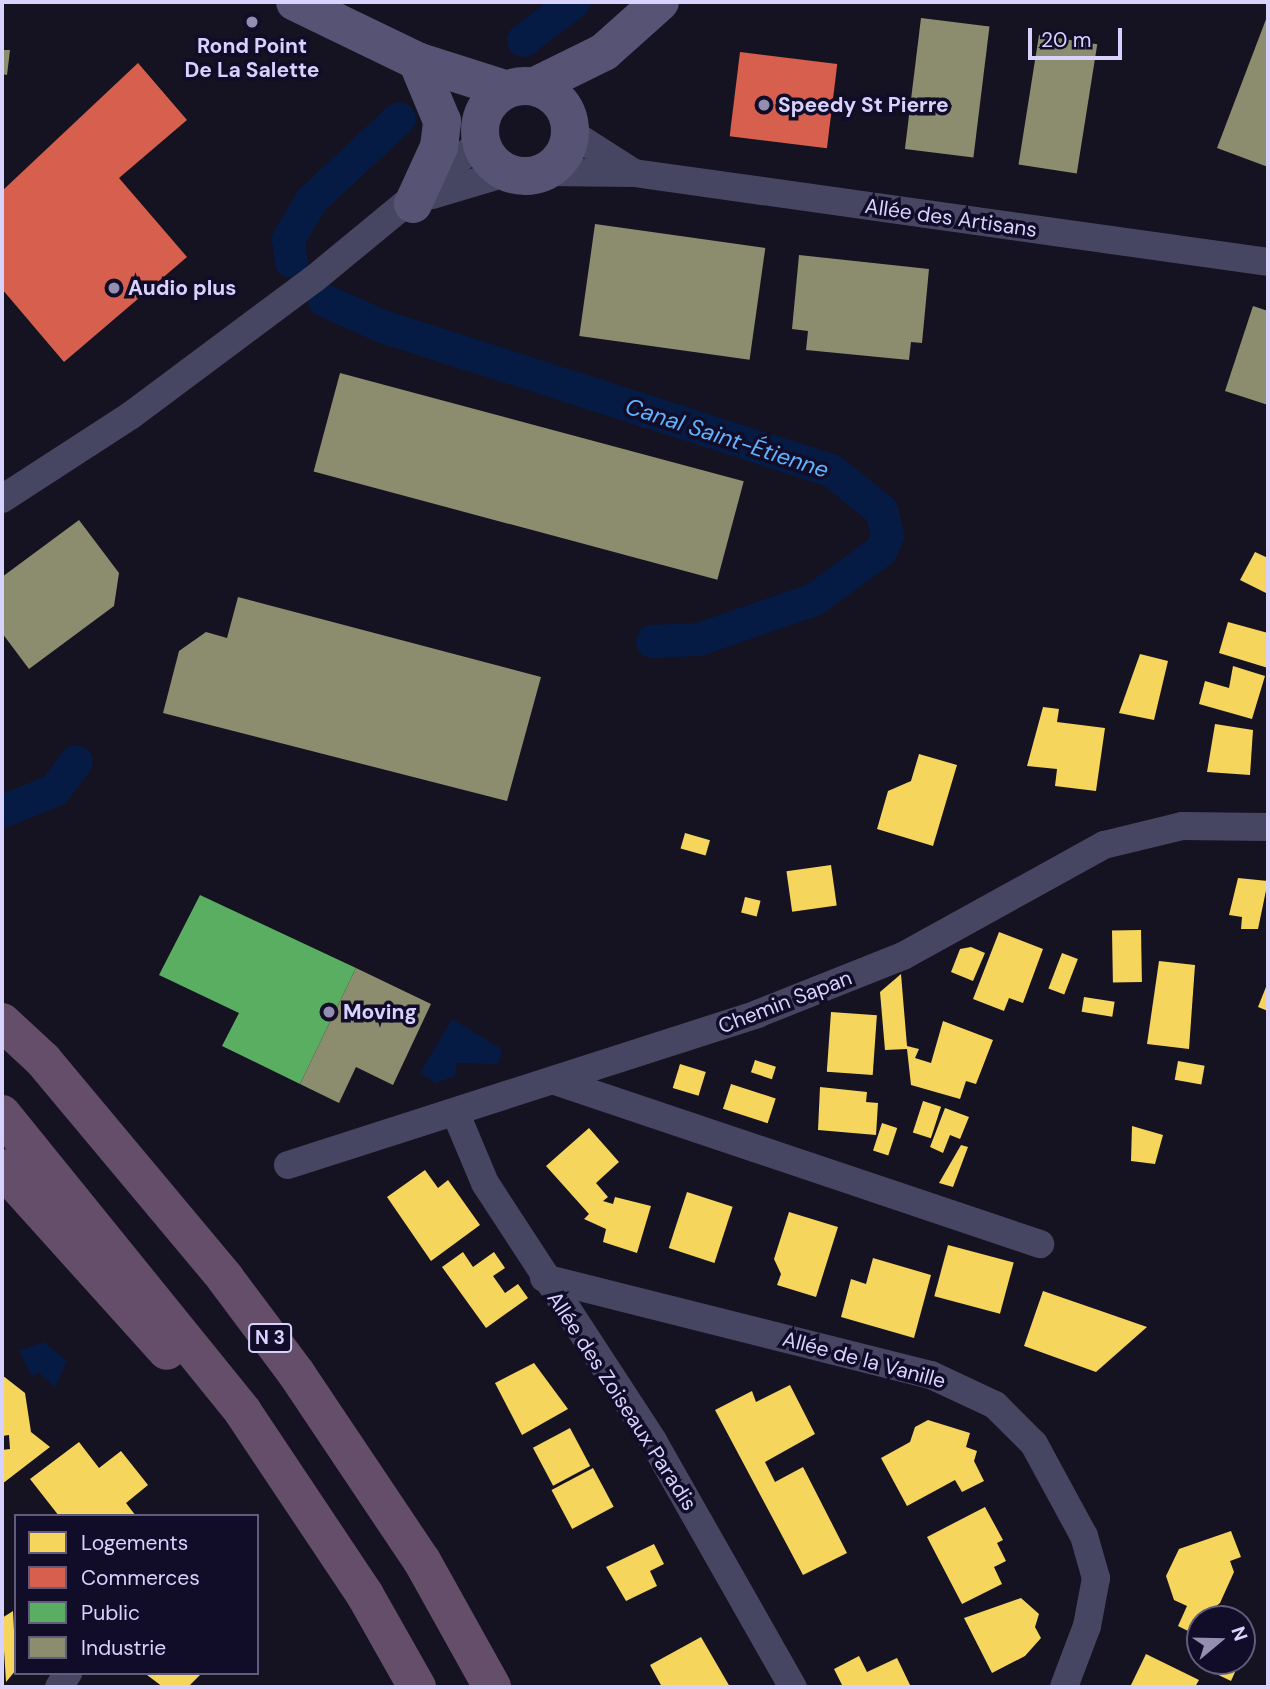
<!DOCTYPE html>
<html>
<head>
<meta charset="utf-8">
<style>
  body { margin:0 }
  #map { position:relative; width:1270px; height:1689px; overflow:hidden; background:#151221; font-family:"DM Sans",sans-serif }
  div>[style] { position:absolute }
  [style*='--x'] { left:calc(var(--x)*1px); top:calc(var(--y)*1px); width:calc(var(--w)*1px); rotate:calc(var(--a)*1deg) }
  .water>* { inset:0; background:#061b44 }
  .homes>* { inset:0; background:#f6d55c; transform-origin:0 0 }
  .shops>* { inset:0; background:#d6604d; transform-origin:0 0 }
  .public>* { inset:0; background:#5aae61 }
  .industry>* { inset:0; background:#8c8c6e; transform-origin:0 0 }
  .canal>* { height:33px; margin:-16.5px; padding:0 16.5px; transform-origin:16.5px; border-radius:16.5px; background:#061b44 }
  .street>* { height:28px; margin:-14px; padding:0 14px; transform-origin:14px; border-radius:14px; background:#474662 }
  .secondary>* { height:38px; margin:-19px; padding:0 19px; transform-origin:19px; border-radius:19px; background:#565374 }
  .secondary>.ring { margin:-19px; padding:0; box-sizing:content-box; background:none; border:38px solid #565374; border-radius:50% }
  .highway>* { height:38px; margin:-19px; padding:0 19px; transform-origin:19px; border-radius:19px; background:#644e6a }
  .dots>* { width:19px; height:19px; translate:-50% -50%; box-sizing:border-box; border:4px solid #110c27; border-radius:50% }
  span { translate:-50% -50%; white-space:nowrap; text-align:center; line-height:1.15; -webkit-text-stroke:7px #110c27; paint-order:stroke }
  .shield-label span { padding:2px 5px; background:#110c27; border:2px solid; border-radius:5px; -webkit-text-stroke-width:0 }
  .shield-label { font-size:19px; color:#d8d2ff; font-weight:700 }
  .poi-label { font-size:21px; color:#d8d2ff; font-weight:700 }
  .left { translate:0 -50%; text-align:left }
  .street-label { font-size:21px; color:#d8d2ff }
  .water-label { font-size:23px; color:#60b4ff; font-style:italic }
  .frame { position:absolute; inset:0; border:4px solid #d8d2ff; pointer-events:none }
  .legend { position:absolute; left:14px; top:1514px; width:245px; height:161px; box-sizing:border-box; background:#110c27; border:2px solid #615b7d; margin:0; padding:9px 12px; list-style:none; font-size:21px; color:#d8d2ff }
  .legend li { display:flex; align-items:center; gap:14px; height:35px }
  .legend b { width:35px; border:2px solid #615b7d }
  .north { position:absolute; left:1186px; top:1605px; width:70px; height:70px; box-sizing:border-box; background:#110c27; border:2px solid #615b7d; border-radius:50%; rotate:71deg; font-size:19px; font-weight:700; line-height:28px; text-align:center; color:#d8d2ff }
  .north::after { content:''; display:block; margin:auto; width:24px; height:32px; background:#948fb1; clip-path:polygon(50% 0,100% 100%,50% 72%,0 100%) }
  .scale { position:absolute; left:1028px; top:28px; width:94px; height:32px; box-sizing:border-box; border:4px solid #d8d2ff; border-top:0; padding-left:9px; font-size:21px; line-height:24px; white-space:nowrap; color:#d8d2ff; -webkit-text-stroke:5px #110c27; paint-order:stroke }
</style>
</head>
<body>
<div id="map">
  <div class="water">
    <div style="clip-path:polygon(452px 1019px,502px 1049px,498px 1064px,457px 1063px,455px 1076px,436px 1083px,420px 1073px)"></div>
    <div style="clip-path:polygon(44px 1342px,67px 1361px,55px 1387px,38px 1372px,32px 1376px,19px 1350px)"></div>
  </div>
  <div class="homes">
    <div style="clip-path:polygon(1255px 552px,1268px 558px,1268px 594px,1240px 580px)"></div>
    <div style="clip-path:polygon(1228px 622px,1268px 633px,1268px 668px,1219px 653px)"></div>
    <div style="clip-path:polygon(1140px 654px,1168px 661px,1154px 720px,1119px 713px)"></div>
    <div style="clip-path:polygon(1233px 666px,1265px 676px,1252px 719px,1199px 704px,1205px 681px,1229px 688px)"></div>
    <div style="clip-path:polygon(1043px 707px,1059px 709px,1057px 722px,1105px 728px,1096px 791px,1055px 786px,1057px 769px,1027px 766px)"></div>
    <div style="clip-path:polygon(1215px 724px,1253px 730px,1250px 775px,1207px 772px)"></div>
    <div style="clip-path:polygon(919px 754px,957px 765px,933px 846px,877px 829px,888px 791px,911px 781px)"></div>
    <div style="left:685px;top:833px;width:26px;height:16px;rotate:16deg"></div>
    <div style="left:831px;top:865px;width:41px;height:45px;rotate:82deg"></div>
    <div style="clip-path:polygon(1238px 878px,1268px 881px,1258px 929px,1241px 929px,1242px 917px,1229px 915px)"></div>
    <div style="left:745px;top:897px;width:16px;height:16px;rotate:14deg"></div>
    <div style="left:1141px;top:930px;width:52px;height:29px;rotate:89deg"></div>
    <div style="clip-path:polygon(999px 932px,1043px 949px,1023px 1003px,1009px 998px,1004px 1011px,973px 999px)"></div>
    <div style="clip-path:polygon(971px 947px,985px 953px,973px 981px,951px 972px,960px 949px)"></div>
    <div style="left:1062px;top:953px;width:17px;height:38px;rotate:21deg"></div>
    <div style="clip-path:polygon(1159px 961px,1195px 965px,1189px 1049px,1147px 1044px)"></div>
    <div style="clip-path:polygon(901px 974px,907px 1046px,919px 1049px,915px 1058px,931px 1063px,943px 1021px,993px 1040px,976px 1084px,966px 1081px,960px 1099px,911px 1085px,907px 1049px,885px 1050px,880px 992px)"></div>
    <div style="clip-path:polygon(1268px 982px,1268px 1011px,1258px 1007px)"></div>
    <div style="left:1084px;top:997px;width:31px;height:15px;rotate:9deg"></div>
    <div style="left:831px;top:1012px;width:46px;height:60px;rotate:4deg"></div>
    <div style="left:755px;top:1060px;width:22px;height:13px;rotate:18deg"></div>
    <div style="left:1178px;top:1061px;width:27px;height:19px;rotate:10deg"></div>
    <div style="left:680px;top:1064px;width:27px;height:25px;rotate:17deg"></div>
    <div style="left:731px;top:1084px;width:47px;height:26px;rotate:18deg"></div>
    <div style="clip-path:polygon(820px 1087px,867px 1092px,866px 1102px,878px 1103px,876px 1135px,818px 1130px)"></div>
    <div style="left:923px;top:1101px;width:19px;height:33px;rotate:18deg"></div>
    <div style="clip-path:polygon(945px 1108px,969px 1117px,960px 1139px,950px 1135px,943px 1153px,930px 1147px)"></div>
    <div style="left:882px;top:1123px;width:16px;height:29px;rotate:18deg"></div>
    <div style="clip-path:polygon(1132px 1126px,1163px 1135px,1155px 1164px,1131px 1161px)"></div>
    <div style="clip-path:polygon(589px 1128px,619px 1162px,596px 1183px,608px 1197px,603px 1201px,613px 1204px,615px 1197px,651px 1206px,637px 1253px,603px 1242px,606px 1229px,584px 1219px,589px 1214px,546px 1166px)"></div>
    <div style="clip-path:polygon(961px 1145px,968px 1147px,953px 1187px,939px 1183px)"></div>
    <div style="clip-path:polygon(425px 1170px,438px 1188px,448px 1180px,480px 1225px,431px 1261px,387px 1197px)"></div>
    <div style="left:687px;top:1192px;width:48px;height:59px;rotate:18deg"></div>
    <div style="clip-path:polygon(789px 1212px,838px 1227px,816px 1297px,777px 1285px,781px 1274px,774px 1259px)"></div>
    <div style="left:948px;top:1245px;width:68px;height:53px;rotate:15deg"></div>
    <div style="clip-path:polygon(463px 1252px,473px 1267px,494px 1252px,505px 1268px,493px 1276px,505px 1293px,518px 1284px,528px 1298px,486px 1328px,442px 1267px)"></div>
    <div style="clip-path:polygon(873px 1258px,931px 1275px,914px 1338px,841px 1317px,851px 1279px,866px 1284px)"></div>
    <div style="clip-path:polygon(1043px 1291px,1101px 1311px,1147px 1327px,1096px 1372px,1024px 1346px)"></div>
    <div style="clip-path:polygon(534px 1363px,568px 1409px,522px 1435px,495px 1383px)"></div>
    <div style="clip-path:polygon(2px 1375px,25px 1393px,31px 1432px,50px 1447px,2px 1484px,2px 1450px,10px 1449px,9px 1435px,2px 1436px)"></div>
    <div style="clip-path:polygon(790px 1385px,815px 1434px,765px 1462px,775px 1482px,803px 1467px,847px 1553px,803px 1575px,715px 1410px,752px 1391px,756px 1402px)"></div>
    <div style="clip-path:polygon(928px 1420px,970px 1433px,966px 1447px,977px 1451px,974px 1461px,984px 1481px,962px 1492px,955px 1480px,907px 1506px,881px 1458px,910px 1442px,915px 1427px)"></div>
    <div style="left:570px;top:1428px;width:43px;height:42px;rotate:62deg"></div>
    <div style="clip-path:polygon(79px 1442px,99px 1468px,121px 1451px,148px 1485px,126px 1503px,136px 1516px,59px 1516px,30px 1479px)"></div>
    <div style="left:593px;top:1468px;width:44px;height:47px;rotate:62deg"></div>
    <div style="clip-path:polygon(985px 1507px,1003px 1540px,997px 1543px,1006px 1561px,994px 1567px,1002px 1584px,962px 1604px,927px 1537px)"></div>
    <div style="clip-path:polygon(1231px 1531px,1241px 1557px,1230px 1561px,1234px 1572px,1220px 1603px,1200px 1619px,1198px 1636px,1178px 1626px,1187px 1606px,1174px 1600px,1166px 1576px,1179px 1549px)"></div>
    <div style="clip-path:polygon(654px 1544px,664px 1564px,650px 1571px,657px 1586px,626px 1601px,606px 1567px)"></div>
    <div style="clip-path:polygon(1021px 1598px,1039px 1614px,1035px 1627px,1041px 1638px,1025px 1656px,992px 1673px,964px 1618px)"></div>
    <div style="clip-path:polygon(13px 1611px,16px 1670px,6px 1682px,2px 1618px)"></div>
    <div style="clip-path:polygon(701px 1637px,730px 1687px,662px 1687px,650px 1665px)"></div>
    <div style="clip-path:polygon(1146px 1654px,1199px 1680px,1195px 1687px,1130px 1687px)"></div>
    <div style="clip-path:polygon(859px 1656px,867px 1672px,897px 1658px,911px 1687px,842px 1685px,834px 1669px)"></div>
    <div style="clip-path:polygon(1210px 1661px,1240px 1661px,1231px 1681px,1206px 1669px)"></div>
    <div style="clip-path:polygon(202px 1673px,188px 1687px,163px 1687px,147px 1675px)"></div>
  </div>
  <div class="shops">
    <div style="left:740px;top:52px;width:98px;height:85px;rotate:7deg"></div>
    <div style="clip-path:polygon(138px 63px,187px 120px,119px 178px,187px 257px,64px 362px,2px 289px,2px 191px)"></div>
  </div>
  <div class="public">
    <div style="clip-path:polygon(200px 895px,356px 968px,300px 1084px,222px 1046px,239px 1013px,159px 975px)"></div>
  </div>
  <div class="industry">
    <div style="clip-path:polygon(1268px 14px,1268px 167px,1217px 148px)"></div>
    <div style="left:921px;top:18px;width:69px;height:132px;rotate:7deg"></div>
    <div style="left:1039px;top:35px;width:59px;height:131px;rotate:9deg"></div>
    <div style="clip-path:polygon(2px 50px,10px 50px,7px 75px,2px 74px)"></div>
    <div style="left:595px;top:224px;width:172px;height:113px;rotate:8deg"></div>
    <div style="clip-path:polygon(799px 255px,929px 269px,922px 343px,911px 342px,909px 360px,806px 350px,808px 331px,792px 329px)"></div>
    <div style="clip-path:polygon(1253px 306px,1268px 311px,1268px 405px,1225px 391px)"></div>
    <div style="left:340px;top:373px;width:418px;height:102px;rotate:15deg"></div>
    <div style="clip-path:polygon(79px 520px,119px 573px,114px 606px,29px 669px,2px 633px,2px 577px)"></div>
    <div style="clip-path:polygon(238px 597px,541px 677px,507px 801px,163px 713px,179px 651px,206px 632px,227px 638px)"></div>
    <div style="clip-path:polygon(356px 968px,431px 1004px,393px 1085px,356px 1067px,339px 1103px,300px 1084px)"></div>
  </div>
  <div class="canal">
    <div style="--x:523;--y:40;--w:63;--a:-37.2"></div>
    <div style="--x:291;--y:261;--w:22;--a:-98"></div>
    <div style="--x:288;--y:239;--w:45;--a:-59.5"></div>
    <div style="--x:311;--y:200;--w:120;--a:-43"></div>
    <div style="--x:324;--y:300;--w:64;--a:24.1"></div>
    <div style="--x:382;--y:326;--w:472;--a:17.8"></div>
    <div style="--x:831;--y:470;--w:64;--a:38.7"></div>
    <div style="--x:881;--y:510;--w:25;--a:76"></div>
    <div style="--x:887;--y:534;--w:17;--a:111"></div>
    <div style="--x:881;--y:550;--w:83;--a:143.8"></div>
    <div style="--x:814;--y:599;--w:123;--a:161"></div>
    <div style="--x:698;--y:639;--w:46;--a:177.5"></div>
    <div style="--x:2;--y:811;--w:56;--a:-22"></div>
    <div style="--x:54;--y:790;--w:36;--a:-53"></div>
  </div>
  <div class="street">
    <div style="--x:570;--y:132;--w:76;--a:32.6"></div>
    <div style="--x:545;--y:172;--w:89;--a:0.6"></div>
    <div style="--x:634;--y:173;--w:640;--a:7.99"></div>
    <div style="--x:432;--y:195;--w:77;--a:-16.6"></div>
    <div style="--x:2;--y:499;--w:153;--a:-33"></div>
    <div style="--x:130;--y:416;--w:229;--a:-36.7"></div>
    <div style="--x:314;--y:279;--w:215;--a:-39.5"></div>
    <div style="--x:555;--y:1081;--w:512;--a:18.58"></div>
    <div style="--x:456;--y:1114;--w:75;--a:67.2"></div>
    <div style="--x:485;--y:1183;--w:308;--a:56.9"></div>
    <div style="--x:653;--y:1441;--w:283;--a:60.4"></div>
    <div style="--x:288;--y:1165;--w:493;--a:-17.8"></div>
    <div style="--x:757;--y:1014;--w:157;--a:-21.7"></div>
    <div style="--x:903;--y:956;--w:230;--a:-28.9"></div>
    <div style="--x:1104;--y:845;--w:80;--a:-13.7"></div>
    <div style="--x:1182;--y:826;--w:86;--a:0.7"></div>
    <div style="--x:544;--y:1278;--w:399;--a:14.1"></div>
    <div style="--x:931;--y:1375;--w:71;--a:25.1"></div>
    <div style="--x:995;--y:1405;--w:55;--a:45"></div>
    <div style="--x:1034;--y:1444;--w:105;--a:61.5"></div>
    <div style="--x:1084;--y:1536;--w:44;--a:74.1"></div>
    <div style="--x:1096;--y:1578;--w:49;--a:100.6"></div>
    <div style="--x:1087;--y:1626;--w:65;--a:110.7"></div>
    <div style="--x:59;--y:1687;--w:17;--a:-57"></div>
  </div>
  <div class="secondary">
    <div style="--x:295;--y:2;--w:136;--a:25.8"></div>
    <div style="--x:417;--y:61;--w:92;--a:17.7"></div>
    <div class="ring" style="left:480px;top:86px;width:52px;height:52px"></div>
    <div style="--x:535;--y:86;--w:77;--a:-26.2"></div>
    <div style="--x:604;--y:52;--w:75;--a:-41.8"></div>
    <div style="--x:413;--y:204;--w:63;--a:-65.5"></div>
    <div style="--x:439;--y:147;--w:26;--a:-83"></div>
    <div style="--x:442;--y:121;--w:65;--a:-112.6"></div>
  </div>
  <div class="highway">
    <div style="--x:2;--y:1022;--w:56;--a:42.8"></div>
    <div style="--x:43;--y:1060;--w:284;--a:50.1"></div>
    <div style="--x:225;--y:1278;--w:119;--a:53.2"></div>
    <div style="--x:296;--y:1373;--w:226;--a:56.2"></div>
    <div style="--x:422;--y:1561;--w:144;--a:60.9"></div>
    <div style="--x:2;--y:1114;--w:383;--a:51"></div>
    <div style="--x:243;--y:1412;--w:220;--a:56.3"></div>
    <div style="--x:365;--y:1595;--w:106;--a:60.5"></div>
    <div style="--x:2;--y:1168;--w:246;--a:48"></div>
  </div>
  <div class="dots">
    <div style="left:252px;top:22px;background:#948fb1"></div>
    <div style="left:764px;top:105px;background:#948fb1"></div>
    <div style="left:114px;top:288px;background:#948fb1"></div>
    <div style="left:329px;top:1012px;background:#948fb1"></div>
  </div>
  <div class="shield-label">
    <span style="left:270px;top:1338px">N 3</span>
  </div>
  <div class="poi-label">
    <span style="left:252px;top:58px">Rond Point<br>De La Salette</span>
    <span class="left" style="left:778px;top:105px">Speedy St Pierre</span>
    <span class="left" style="left:128px;top:288px">Audio plus</span>
    <span class="left" style="left:343px;top:1012px">Moving</span>
  </div>
  <div class="street-label">
    <span style="left:951px;top:218px;rotate:8deg">Allée des Artisans</span>
    <span style="left:785px;top:1002px;rotate:-21deg">Chemin Sapan</span>
    <span style="left:864px;top:1360px;rotate:15deg">Allée de la Vanille</span>
    <span style="left:622px;top:1401px;rotate:57deg">Allée des Zoiseaux Paradis</span>
  </div>
  <div class="water-label">
    <span style="left:727px;top:438px;rotate:18deg">Canal Saint-Étienne</span>
  </div>
  <div class="frame"></div>
  <ul class="legend">
  <li><b style="height:19px;background:#f6d55c"></b>Logements</li>
  <li><b style="height:19px;background:#d6604d"></b>Commerces</li>
  <li><b style="height:19px;background:#5aae61"></b>Public</li>
  <li><b style="height:19px;background:#8c8c6e"></b>Industrie</li>
  </ul>
  <div class="north">N</div>
  <div class="scale">20 m</div>
</div>
</body>
</html>
